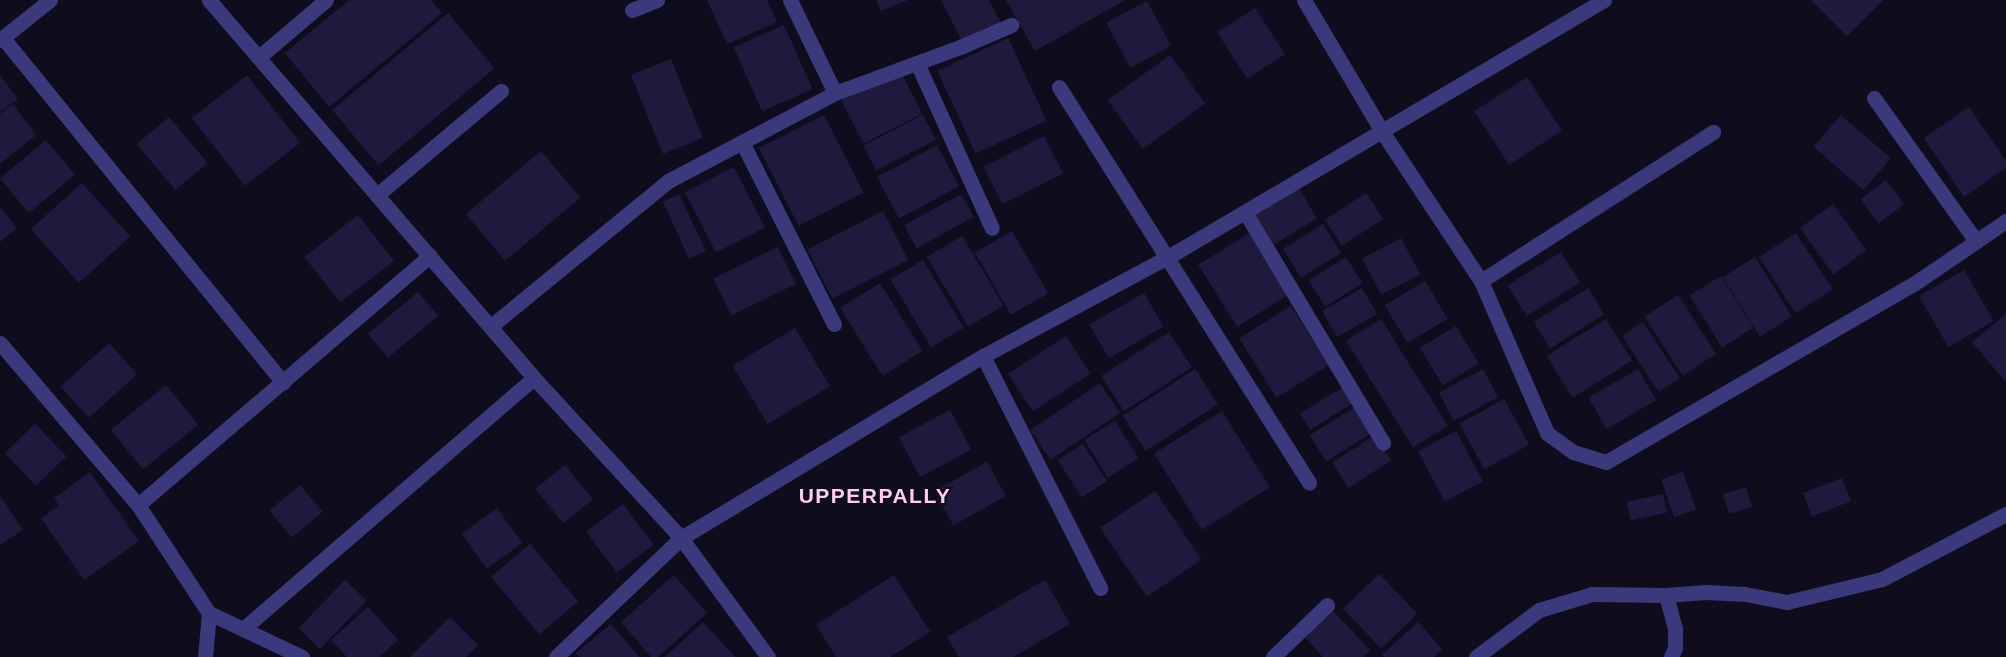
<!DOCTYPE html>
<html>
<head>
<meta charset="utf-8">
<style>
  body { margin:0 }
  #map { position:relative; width:2006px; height:657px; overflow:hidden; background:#0f0d1d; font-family:Arial,sans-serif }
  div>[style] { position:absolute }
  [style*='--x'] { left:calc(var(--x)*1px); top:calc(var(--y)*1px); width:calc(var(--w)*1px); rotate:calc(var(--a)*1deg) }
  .building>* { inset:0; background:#20193e; transform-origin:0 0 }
  .street>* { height:15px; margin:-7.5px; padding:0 7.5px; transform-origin:7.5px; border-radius:7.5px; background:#3a397b }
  span { translate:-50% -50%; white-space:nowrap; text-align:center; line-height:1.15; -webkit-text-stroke:4.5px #0f0d1d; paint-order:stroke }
  .district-label { font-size:21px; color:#fdcded; font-weight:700; letter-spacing:1.5px }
</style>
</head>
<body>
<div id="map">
  <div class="building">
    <div style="clip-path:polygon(349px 0,431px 0,442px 13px,329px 107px,285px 53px)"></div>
    <div style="clip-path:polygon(707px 0,767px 0,777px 22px,727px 44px)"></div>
    <div style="clip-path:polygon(876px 0,908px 0,881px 11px)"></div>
    <div style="clip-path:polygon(941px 0,989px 0,1001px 23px,963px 43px)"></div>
    <div style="clip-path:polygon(1006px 0,1125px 0,1035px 51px)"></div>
    <div style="clip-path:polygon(1811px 0,1883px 0,1847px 36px)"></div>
    <div style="left:1147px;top:1px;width:51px;height:46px;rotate:62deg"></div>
    <div style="left:1255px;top:8px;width:55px;height:45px;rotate:57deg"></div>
    <div style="left:448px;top:13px;width:72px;height:151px;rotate:50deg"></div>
    <div style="left:784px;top:25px;width:70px;height:55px;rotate:66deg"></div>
    <div style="left:1008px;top:38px;width:91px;height:78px;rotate:65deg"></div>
    <div style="left:1170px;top:55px;width:60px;height:77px;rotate:54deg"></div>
    <div style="left:671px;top:59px;width:85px;height:43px;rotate:68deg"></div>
    <div style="left:900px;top:70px;width:49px;height:66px;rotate:63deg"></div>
    <div style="clip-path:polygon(0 75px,18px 99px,0 112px)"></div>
    <div style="left:247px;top:75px;width:86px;height:70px;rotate:52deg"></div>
    <div style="left:1527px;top:77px;width:64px;height:63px;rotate:57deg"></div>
    <div style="clip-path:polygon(13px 104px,36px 135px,0 164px,0 114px)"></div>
    <div style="clip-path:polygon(1969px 107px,2006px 161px,2006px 168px,1964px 197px,1924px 138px)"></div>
    <div style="left:824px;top:115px;width:87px;height:73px;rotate:63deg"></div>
    <div style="left:923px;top:115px;width:28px;height:67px;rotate:63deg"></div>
    <div style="left:1841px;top:115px;width:66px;height:42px;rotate:41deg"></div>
    <div style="left:169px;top:117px;width:60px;height:42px;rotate:50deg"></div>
    <div style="left:1044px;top:136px;width:42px;height:68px;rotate:63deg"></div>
    <div style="left:46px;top:140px;width:45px;height:60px;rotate:50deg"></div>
    <div style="left:937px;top:145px;width:47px;height:68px;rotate:62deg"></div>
    <div style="left:541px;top:151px;width:61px;height:98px;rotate:50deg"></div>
    <div style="left:734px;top:167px;width:68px;height:55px;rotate:63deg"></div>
    <div style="left:1886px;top:180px;width:30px;height:32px;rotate:53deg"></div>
    <div style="left:82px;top:183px;width:72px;height:69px;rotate:48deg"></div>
    <div style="left:1297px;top:185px;width:39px;height:54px;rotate:59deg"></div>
    <div style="left:1366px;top:193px;width:31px;height:49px;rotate:57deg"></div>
    <div style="left:679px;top:194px;width:63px;height:18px;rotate:65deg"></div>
    <div style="left:961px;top:194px;width:26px;height:65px;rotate:61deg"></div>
    <div style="left:1833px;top:204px;width:57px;height:41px;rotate:54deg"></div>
    <div style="clip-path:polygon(0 207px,17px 228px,0 242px)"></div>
    <div style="left:883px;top:211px;width:55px;height:85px;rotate:63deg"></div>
    <div style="left:358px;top:215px;width:58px;height:68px;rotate:52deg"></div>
    <div style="left:1323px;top:224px;width:34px;height:47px;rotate:58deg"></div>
    <div style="left:1012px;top:231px;width:72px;height:43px;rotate:60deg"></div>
    <div style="left:1251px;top:232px;width:73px;height:62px;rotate:58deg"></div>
    <div style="left:1796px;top:233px;width:67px;height:44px;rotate:57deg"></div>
    <div style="left:962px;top:236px;width:81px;height:41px;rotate:59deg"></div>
    <div style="left:1401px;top:238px;width:41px;height:44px;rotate:62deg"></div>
    <div style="left:778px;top:247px;width:41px;height:72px;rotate:64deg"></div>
    <div style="left:1561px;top:252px;width:36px;height:63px;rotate:58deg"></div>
    <div style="left:1346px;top:257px;width:31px;height:44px;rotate:58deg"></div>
    <div style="left:1755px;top:257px;width:70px;height:38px;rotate:58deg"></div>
    <div style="left:923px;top:260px;width:79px;height:38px;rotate:59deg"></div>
    <div style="left:1964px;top:270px;width:59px;height:52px;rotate:60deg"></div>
    <div style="left:1721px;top:276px;width:61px;height:37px;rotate:58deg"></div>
    <div style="left:1425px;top:281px;width:44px;height:47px;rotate:59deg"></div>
    <div style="left:880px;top:283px;width:80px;height:47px;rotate:58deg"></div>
    <div style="left:1362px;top:288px;width:30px;height:46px;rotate:60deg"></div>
    <div style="left:1588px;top:288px;width:31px;height:64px;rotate:58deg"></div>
    <div style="left:418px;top:292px;width:31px;height:65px;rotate:50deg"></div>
    <div style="left:1144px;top:293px;width:39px;height:63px;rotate:60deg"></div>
    <div style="left:1678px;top:295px;width:70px;height:40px;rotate:57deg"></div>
    <div style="left:1291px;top:306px;width:70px;height:61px;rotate:58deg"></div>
    <div style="clip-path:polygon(2006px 314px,2006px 382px,1972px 342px)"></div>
    <div style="left:1381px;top:319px;width:126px;height:41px;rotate:58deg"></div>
    <div style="left:1606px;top:319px;width:49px;height:70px;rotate:58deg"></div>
    <div style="left:1643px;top:322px;width:67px;height:25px;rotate:57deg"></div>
    <div style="left:1456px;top:326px;width:44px;height:42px;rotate:59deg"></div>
    <div style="left:795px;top:328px;width:68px;height:73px;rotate:59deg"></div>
    <div style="left:1169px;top:332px;width:42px;height:81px;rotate:57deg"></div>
    <div style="left:1066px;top:336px;width:45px;height:69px;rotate:57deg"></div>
    <div style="left:109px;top:343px;width:42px;height:65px;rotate:48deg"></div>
    <div style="left:1195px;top:369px;width:42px;height:86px;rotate:57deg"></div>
    <div style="left:1483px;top:369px;width:32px;height:50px;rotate:62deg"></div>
    <div style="left:1638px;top:369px;width:36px;height:57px;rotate:60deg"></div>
    <div style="left:1100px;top:383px;width:36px;height:84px;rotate:56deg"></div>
    <div style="left:166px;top:385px;width:51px;height:71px;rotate:51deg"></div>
    <div style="left:1346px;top:385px;width:19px;height:54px;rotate:58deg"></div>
    <div style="left:1504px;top:399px;width:52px;height:51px;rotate:61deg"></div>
    <div style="left:1358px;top:405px;width:31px;height:57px;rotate:58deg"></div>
    <div style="left:950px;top:410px;width:45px;height:58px;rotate:62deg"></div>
    <div style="left:1222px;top:411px;width:90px;height:80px;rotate:58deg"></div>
    <div style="left:1115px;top:421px;width:44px;height:36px;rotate:58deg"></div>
    <div style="left:35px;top:424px;width:45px;height:42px;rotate:46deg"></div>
    <div style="left:1456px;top:431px;width:57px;height:43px;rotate:62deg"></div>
    <div style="left:1375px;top:435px;width:30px;height:51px;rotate:57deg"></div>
    <div style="left:1083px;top:444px;width:44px;height:30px;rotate:57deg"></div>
    <div style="left:987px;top:462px;width:39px;height:60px;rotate:61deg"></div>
    <div style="left:565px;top:465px;width:44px;height:38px;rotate:51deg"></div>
    <div style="clip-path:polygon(90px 472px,139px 541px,84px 580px,41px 518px,59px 506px,54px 498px)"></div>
    <div style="left:1683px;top:472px;width:40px;height:23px;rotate:71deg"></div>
    <div style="left:1842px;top:478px;width:25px;height:42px;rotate:69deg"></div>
    <div style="left:300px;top:485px;width:35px;height:40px;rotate:50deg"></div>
    <div style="left:1746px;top:487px;width:21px;height:24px;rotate:73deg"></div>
    <div style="left:1155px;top:491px;width:83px;height:66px;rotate:56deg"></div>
    <div style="left:1663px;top:494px;width:19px;height:37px;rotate:78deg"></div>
    <div style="clip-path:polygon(0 495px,23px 530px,0 545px)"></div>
    <div style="left:623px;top:504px;width:51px;height:46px;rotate:53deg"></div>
    <div style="left:497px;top:508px;width:43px;height:44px;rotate:54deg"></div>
    <div style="left:530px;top:544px;width:75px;height:51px;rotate:50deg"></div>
    <div style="left:1379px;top:574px;width:55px;height:50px;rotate:46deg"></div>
    <div style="clip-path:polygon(674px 575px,707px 613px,658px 657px,651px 657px,621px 622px)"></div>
    <div style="clip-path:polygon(894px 575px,930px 632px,890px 657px,836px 657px,816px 625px)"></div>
    <div style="left:345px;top:580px;width:30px;height:67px;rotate:44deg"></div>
    <div style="clip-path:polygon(1045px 580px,1070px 624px,1013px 657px,959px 657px,947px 637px)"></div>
    <div style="clip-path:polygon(368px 607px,398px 640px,379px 657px,347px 657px,331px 640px)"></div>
    <div style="clip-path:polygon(1331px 609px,1370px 650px,1363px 657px,1323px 657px,1303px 635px)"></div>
    <div style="clip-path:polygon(450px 617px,478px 645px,466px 657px,410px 657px)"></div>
    <div style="clip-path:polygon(703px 622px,735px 657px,665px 657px)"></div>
    <div style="clip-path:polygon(1418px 622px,1442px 649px,1434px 657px,1384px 657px,1382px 655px)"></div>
    <div style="clip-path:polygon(611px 624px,639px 657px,580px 657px,576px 653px)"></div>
  </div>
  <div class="street">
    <div style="--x:209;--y:0;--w:499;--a:49.3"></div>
    <div style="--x:534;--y:378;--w:217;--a:47.4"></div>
    <div style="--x:681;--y:538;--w:147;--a:53.8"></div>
    <div style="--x:790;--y:0;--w:103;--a:64.2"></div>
    <div style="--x:1304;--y:0;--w:155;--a:59.3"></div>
    <div style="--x:1383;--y:133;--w:178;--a:56.5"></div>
    <div style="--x:1481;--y:281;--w:166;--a:66.5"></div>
    <div style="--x:1547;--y:433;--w:32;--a:36"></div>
    <div style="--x:1573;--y:452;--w:34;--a:17"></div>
    <div style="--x:1606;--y:462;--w:357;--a:-30.1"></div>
    <div style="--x:1915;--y:283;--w:110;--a:-34.3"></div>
    <div style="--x:632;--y:10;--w:27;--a:-22"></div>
    <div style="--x:3;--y:38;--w:444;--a:50.9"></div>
    <div style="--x:0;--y:40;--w:64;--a:-38.7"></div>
    <div style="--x:259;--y:57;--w:88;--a:-40.4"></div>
    <div style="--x:917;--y:63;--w:181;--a:65.6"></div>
    <div style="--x:1059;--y:87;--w:468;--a:57.7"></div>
    <div style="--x:1874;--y:98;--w:176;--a:54.5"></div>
    <div style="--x:742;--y:142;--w:204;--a:63.2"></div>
    <div style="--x:377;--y:195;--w:162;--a:-40"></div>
    <div style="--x:1245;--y:212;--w:269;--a:59.1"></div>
    <div style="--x:1481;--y:281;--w:276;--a:-32.7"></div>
    <div style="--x:491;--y:326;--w:229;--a:-39.3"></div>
    <div style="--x:668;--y:181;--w:189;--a:-27.8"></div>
    <div style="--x:835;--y:93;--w:133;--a:-20.2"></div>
    <div style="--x:960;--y:47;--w:56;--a:-23.3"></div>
    <div style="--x:0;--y:343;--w:213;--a:49.6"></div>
    <div style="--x:138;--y:505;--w:129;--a:56.7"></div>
    <div style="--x:209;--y:613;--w:103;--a:25.3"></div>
    <div style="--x:983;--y:356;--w:260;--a:63.2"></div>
    <div style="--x:138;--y:505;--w:384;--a:-40.5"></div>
    <div style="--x:1666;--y:595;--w:34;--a:75"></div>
    <div style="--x:1675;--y:628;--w:20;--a:90"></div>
    <div style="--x:1675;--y:648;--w:10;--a:114"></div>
    <div style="--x:243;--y:629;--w:384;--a:-40.8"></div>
    <div style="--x:205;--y:657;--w:44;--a:-84.8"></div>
    <div style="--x:556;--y:657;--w:173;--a:-43.6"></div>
    <div style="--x:681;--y:538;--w:353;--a:-31.1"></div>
    <div style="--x:983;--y:356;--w:210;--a:-28.2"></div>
    <div style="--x:1168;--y:257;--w:506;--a:-30.52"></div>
    <div style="--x:1273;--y:657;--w:75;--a:-43.9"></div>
    <div style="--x:1476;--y:657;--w:79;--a:-36.7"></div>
    <div style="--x:1539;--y:610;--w:55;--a:-16.8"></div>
    <div style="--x:1592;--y:594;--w:74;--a:0.8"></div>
    <div style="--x:1666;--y:595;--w:40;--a:-4.3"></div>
    <div style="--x:1706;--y:592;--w:39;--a:3"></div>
    <div style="--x:1745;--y:594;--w:43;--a:10.8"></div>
    <div style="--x:1787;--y:602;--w:98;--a:-13.6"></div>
    <div style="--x:1882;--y:579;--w:140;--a:-27.7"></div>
  </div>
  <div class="district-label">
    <span style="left:875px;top:496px">UPPERPALLY</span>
  </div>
</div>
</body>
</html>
